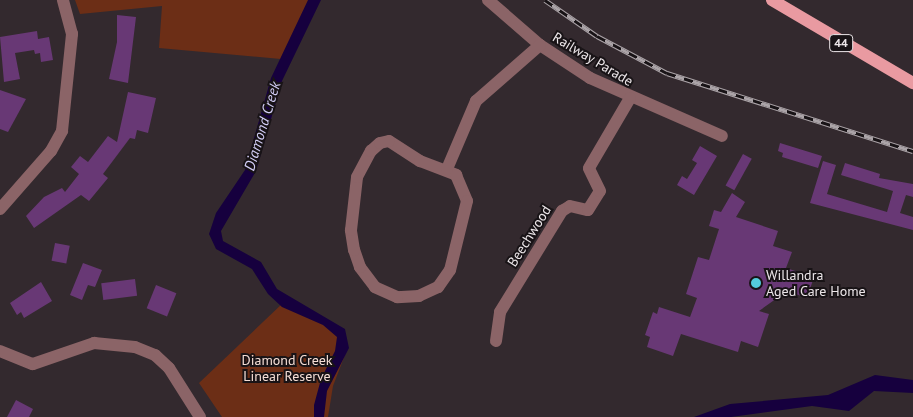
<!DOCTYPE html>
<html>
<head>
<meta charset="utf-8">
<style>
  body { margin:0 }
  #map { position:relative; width:913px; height:417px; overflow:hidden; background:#33292e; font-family:"PT Sans",sans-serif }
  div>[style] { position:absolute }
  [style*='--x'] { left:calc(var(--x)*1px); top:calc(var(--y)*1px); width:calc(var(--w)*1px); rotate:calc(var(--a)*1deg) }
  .green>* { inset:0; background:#6c2e16 }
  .water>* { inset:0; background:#16003e }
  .building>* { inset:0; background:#683875; transform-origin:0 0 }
  .minor>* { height:12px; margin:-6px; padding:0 6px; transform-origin:6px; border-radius:6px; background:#8b6467 }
  .major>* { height:12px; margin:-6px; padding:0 6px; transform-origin:6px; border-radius:6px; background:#e99aa1 }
  .rail>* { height:5px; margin-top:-2.5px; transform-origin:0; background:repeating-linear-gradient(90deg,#181316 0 9px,#aba4a8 0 18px); box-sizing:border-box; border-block:1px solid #aba4a8 }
  .dots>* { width:14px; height:14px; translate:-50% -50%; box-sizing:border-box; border:2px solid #181316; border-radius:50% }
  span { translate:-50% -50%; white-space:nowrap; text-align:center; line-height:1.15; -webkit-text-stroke:4px #181316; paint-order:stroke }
  .shield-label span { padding:1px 4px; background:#181316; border:1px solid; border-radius:4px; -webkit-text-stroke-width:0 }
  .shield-label { font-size:12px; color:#ece6e9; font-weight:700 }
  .street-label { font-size:14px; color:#ece6e9 }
  .poi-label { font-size:14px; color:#ece6e9 }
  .left { translate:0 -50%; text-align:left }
  .park-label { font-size:14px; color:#f5ded5 }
  .water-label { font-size:15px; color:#d3cef7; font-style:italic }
</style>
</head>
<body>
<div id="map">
  <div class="green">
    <div style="clip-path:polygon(75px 0,315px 0,281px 59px,159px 48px,162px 6px,80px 14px)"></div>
    <div style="clip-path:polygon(284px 302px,324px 317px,348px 347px,333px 386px,328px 417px,222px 417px,199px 383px)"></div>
  </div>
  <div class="water">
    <div style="clip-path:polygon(308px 0,321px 0,282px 81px,256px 171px,221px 231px,223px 241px,261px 262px,277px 289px,345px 329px,349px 348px,327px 391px,324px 417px,314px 417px,314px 405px,321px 379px,335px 351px,337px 337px,323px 325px,282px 307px,268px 294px,252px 269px,216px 249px,209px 234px,216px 213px,245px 170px,271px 78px)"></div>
    <div style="clip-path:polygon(875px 375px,913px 380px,913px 393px,874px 391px,849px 411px,812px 406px,731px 417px,694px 417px,730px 404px,828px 395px)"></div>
  </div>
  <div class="building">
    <div style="clip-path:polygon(117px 15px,136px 17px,128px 83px,109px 79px,117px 42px)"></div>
    <div style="clip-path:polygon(37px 31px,38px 39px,49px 37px,53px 60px,41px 62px,40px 53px,35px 54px,34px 50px,15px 53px,20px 79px,4px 82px,0 37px)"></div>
    <div style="clip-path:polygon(0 90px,26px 99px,8px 132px,0 129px)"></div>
    <div style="clip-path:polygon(128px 92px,156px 98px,148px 133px,137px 130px,135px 139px,130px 138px,103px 174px,108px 178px,89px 201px,81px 195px,34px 228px,26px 216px,44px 197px,62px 188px,65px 192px,79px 174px,71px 167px,80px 156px,88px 162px,108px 136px,117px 142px)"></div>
    <div style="clip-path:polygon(780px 143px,822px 156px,818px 168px,782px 157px,783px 153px,778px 151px)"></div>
    <div style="clip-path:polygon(700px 146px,717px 156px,694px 195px,677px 185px,682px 176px,687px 179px,697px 163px,692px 160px)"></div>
    <div style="left:743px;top:154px;width:10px;height:36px;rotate:29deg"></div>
    <div style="clip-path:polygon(823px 161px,836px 165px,827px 194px,887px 212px,893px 191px,841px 175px,845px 163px,880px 174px,879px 178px,913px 184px,913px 197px,906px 195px,900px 213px,913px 217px,913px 230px,810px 203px)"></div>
    <div style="clip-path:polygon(732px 193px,745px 202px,736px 217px,778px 231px,773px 246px,792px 252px,786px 268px,814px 277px,807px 298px,787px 291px,759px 311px,769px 314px,758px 347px,741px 341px,738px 352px,681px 334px,673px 356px,647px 347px,650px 337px,645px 335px,653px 312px,657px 314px,659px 307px,690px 317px,697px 298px,686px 294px,698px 257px,709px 260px,719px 229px,709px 226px,714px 210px,721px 212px)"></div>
    <div style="left:55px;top:243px;width:15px;height:18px;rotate:11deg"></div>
    <div style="clip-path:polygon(83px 263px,102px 270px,95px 287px,88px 285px,82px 300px,70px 295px)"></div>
    <div style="left:135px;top:279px;width:17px;height:34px;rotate:83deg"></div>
    <div style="clip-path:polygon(41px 282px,52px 301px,24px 318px,21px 312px,17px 315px,10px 303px)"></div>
    <div style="left:156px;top:285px;width:22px;height:25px;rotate:22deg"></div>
    <div style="clip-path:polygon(16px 400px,33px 409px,29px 417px,7px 417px)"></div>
  </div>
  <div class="minor">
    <div style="--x:488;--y:0;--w:69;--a:40.9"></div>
    <div style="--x:540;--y:45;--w:60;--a:33.4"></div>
    <div style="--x:590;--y:78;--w:144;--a:23.7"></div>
    <div style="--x:389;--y:141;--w:37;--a:33"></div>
    <div style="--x:420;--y:161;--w:39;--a:21"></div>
    <div style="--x:456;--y:175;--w:28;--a:67"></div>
    <div style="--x:467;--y:201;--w:71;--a:103.8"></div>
    <div style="--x:450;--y:270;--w:21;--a:125"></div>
    <div style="--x:438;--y:287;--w:21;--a:155"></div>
    <div style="--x:419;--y:296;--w:22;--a:177"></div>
    <div style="--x:397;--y:297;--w:24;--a:-156"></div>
    <div style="--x:375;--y:287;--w:25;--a:-127"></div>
    <div style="--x:360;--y:267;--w:18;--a:-109"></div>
    <div style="--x:354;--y:250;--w:20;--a:-99"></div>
    <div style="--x:351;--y:230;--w:53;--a:-83.5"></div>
    <div style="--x:357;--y:177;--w:30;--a:-62"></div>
    <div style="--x:371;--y:151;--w:12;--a:-42"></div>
    <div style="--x:380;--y:143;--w:9;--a:-13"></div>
    <div style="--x:447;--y:169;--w:74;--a:-66.9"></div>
    <div style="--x:476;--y:101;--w:85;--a:-41.2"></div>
    <div style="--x:0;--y:209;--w:77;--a:-48.7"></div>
    <div style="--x:51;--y:151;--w:23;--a:-61"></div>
    <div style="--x:62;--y:131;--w:98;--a:-84.1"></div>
    <div style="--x:72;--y:34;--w:35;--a:-105"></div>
    <div style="--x:496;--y:341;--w:29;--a:-82"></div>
    <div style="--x:500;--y:312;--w:119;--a:-58.5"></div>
    <div style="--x:562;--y:211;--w:9;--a:-32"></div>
    <div style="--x:570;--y:206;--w:18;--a:13"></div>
    <div style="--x:588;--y:210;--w:22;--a:-58"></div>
    <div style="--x:600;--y:191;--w:25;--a:-116"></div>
    <div style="--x:589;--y:168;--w:81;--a:-59.6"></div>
    <div style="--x:0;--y:351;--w:35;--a:22"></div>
    <div style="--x:33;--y:364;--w:65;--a:-19"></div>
    <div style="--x:94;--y:343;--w:41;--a:5.6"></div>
    <div style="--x:135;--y:347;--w:22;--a:22"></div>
    <div style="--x:155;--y:355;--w:19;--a:43"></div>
    <div style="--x:169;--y:368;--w:58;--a:57.7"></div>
  </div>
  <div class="major">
    <div style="--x:772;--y:0;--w:164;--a:30.5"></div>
  </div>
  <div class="rail">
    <div style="--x:545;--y:0;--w:63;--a:34.7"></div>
    <div style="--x:597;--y:36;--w:79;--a:27.9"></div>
    <div style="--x:667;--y:73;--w:258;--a:17.6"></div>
  </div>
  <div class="dots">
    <div style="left:756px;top:283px;background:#53cbdb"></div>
  </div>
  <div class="shield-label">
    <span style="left:841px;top:43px">44</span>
  </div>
  <div class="street-label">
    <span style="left:593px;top:59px;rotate:31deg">Railway Parade</span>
    <span style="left:529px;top:236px;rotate:-58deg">Beechwood</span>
  </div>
  <div class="poi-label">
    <span class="left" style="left:766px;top:283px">Willandra<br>Aged Care Home</span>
  </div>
  <div class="park-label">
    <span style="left:287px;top:368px">Diamond Creek<br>Linear Reserve</span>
  </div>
  <div class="water-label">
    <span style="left:262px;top:126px;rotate:-73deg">Diamond Creek</span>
  </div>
</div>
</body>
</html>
